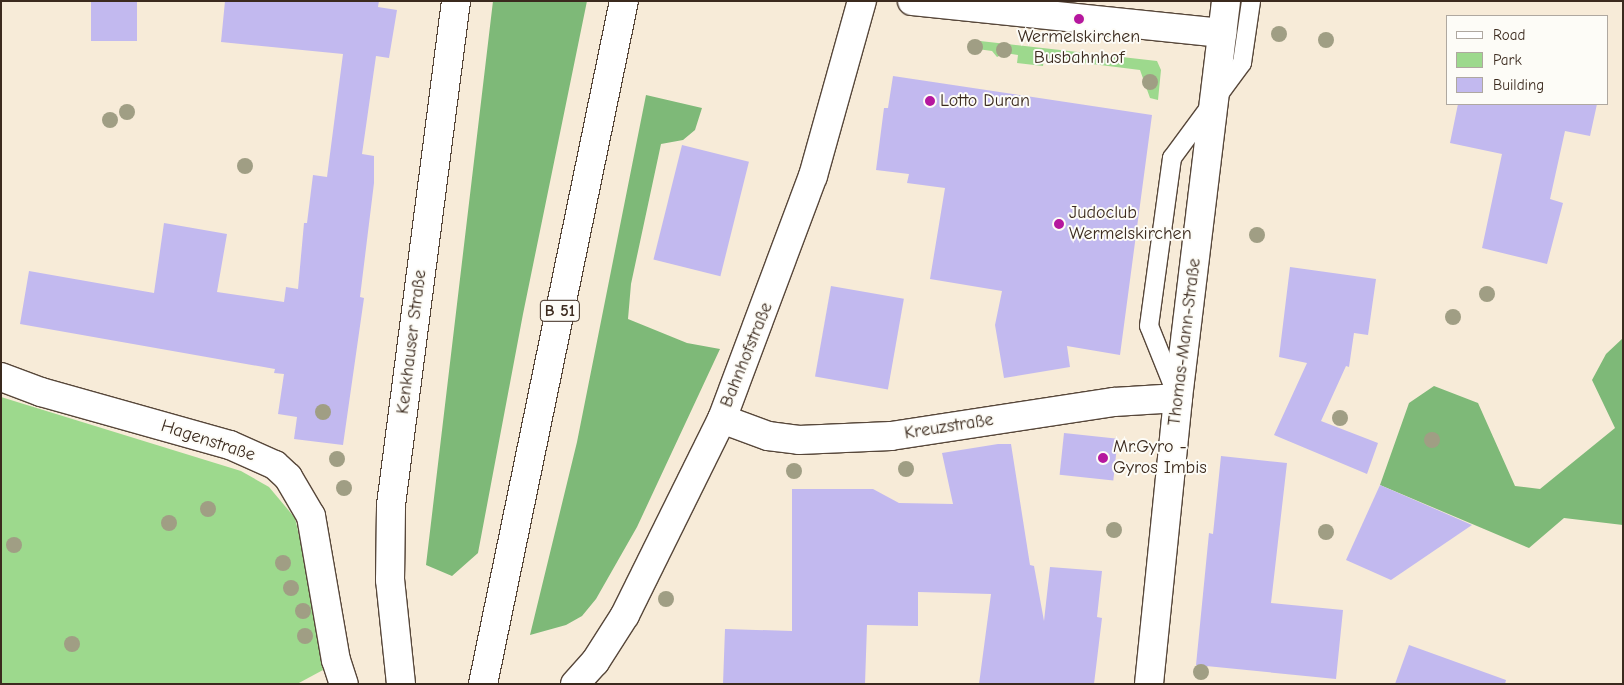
<!DOCTYPE html>
<html>
<head>
<meta charset="utf-8">
<style>
  body { margin:0 }
  #map { position:relative; width:1624px; height:685px; overflow:hidden; background:#f7ebd8; font-family:"Comic Neue",sans-serif }
  div>[style] { position:absolute }
  [style*='--x'] { left:calc(var(--x)*1px); top:calc(var(--y)*1px); width:calc(var(--w)*1px); rotate:calc(var(--a)*1deg) }
  .green>* { inset:0; background:#9dd98d }
  .forest>* { inset:0; background:#7eb978 }
  .building>* { inset:0; background:#c2b9ef; transform-origin:0 0 }
  .roads { filter:drop-shadow(1px 0 #57473a) drop-shadow(-1px 0 #57473a) drop-shadow(0 1px #57473a) drop-shadow(0 -1px #57473a) }
  .service>* { height:18px; margin:-9px; padding:0 9px; transform-origin:9px; border-radius:9px; background:#fff }
  .minor>* { height:28px; margin:-14px; padding:0 14px; transform-origin:14px; border-radius:14px; background:#fff }
  .tertiary>* { height:28px; margin:-14px; padding:0 14px; transform-origin:14px; border-radius:14px; background:#fff }
  .primary>* { height:28px; margin:-14px; padding:0 14px; transform-origin:14px; border-radius:14px; background:#fff }
  .trees>* { width:16px; height:16px; margin:-8px; border-radius:50%; background:#a09e84 }
  .dots>* { width:14px; height:14px; translate:-50% -50%; box-sizing:border-box; border:2px solid #fdfcf7; border-radius:50% }
  span { translate:-50% -50%; white-space:nowrap; text-align:center; line-height:1.15; -webkit-text-stroke:4px #fdfcf7; paint-order:stroke }
  .shield-label span { padding:1px 4px; background:#fdfcf7; border:1px solid; border-radius:4px; -webkit-text-stroke-width:0 }
  .shield-label { font-size:16px; color:#3b2a1e; font-weight:700 }
  .poi-label { font-size:18px; color:#3b2a1e }
  .left { translate:0 -50%; text-align:left }
  .street-label { font-size:18px; color:#3b2a1e }
  .frame { position:absolute; inset:0; border:2px solid #3b2a1e; pointer-events:none }
  .legend { position:absolute; left:1446px; top:15px; width:162px; height:90px; box-sizing:border-box; background:#fdfcf7; border:1px solid #afa8a0; margin:0; padding:6px 9px; list-style:none; font-size:15px; color:#3b2a1e }
  .legend li { display:flex; align-items:center; gap:10px; height:25px }
  .legend b { width:25px; border:1px solid #afa8a0 }
</style>
</head>
<body>
<div id="map">
  <div class="green">
    <div style="clip-path:polygon(971px 40px,1157px 61px,1161px 70px,1158px 100px,1150px 98px,1140px 70px,1044px 58px,1043px 66px,1017px 63px,1018px 55px,1005px 53px,997px 57px,992px 51px,970px 48px)"></div>
    <div style="clip-path:polygon(1px 397px,241px 471px,269px 487px,295px 518px,308px 574px,323px 670px,297px 684px,1px 684px)"></div>
  </div>
  <div class="forest">
    <div style="clip-path:polygon(493px 1px,587px 1px,523px 314px,478px 553px,452px 576px,426px 565px)"></div>
    <div style="clip-path:polygon(646px 95px,702px 108px,695px 130px,683px 140px,661px 144px,631px 284px,628px 319px,687px 343px,720px 349px,637px 527px,596px 599px,582px 616px,566px 625px,530px 635px,577px 442px)"></div>
    <div style="clip-path:polygon(1623px 338px,1623px 525px,1564px 518px,1529px 548px,1380px 485px,1409px 403px,1434px 386px,1478px 403px,1515px 486px,1540px 489px,1615px 428px,1592px 380px,1606px 354px)"></div>
  </div>
  <div class="building">
    <div style="left:91px;top:1px;width:46px;height:40px"></div>
    <div style="clip-path:polygon(225px 1px,379px 1px,378px 7px,397px 10px,389px 58px,376px 56px,362px 154px,374px 156px,374px 183px,360px 297px,364px 298px,343px 445px,294px 439px,297px 417px,278px 414px,284px 374px,274px 373px,275px 369px,20px 324px,29px 271px,154px 293px,164px 223px,227px 234px,217px 292px,284px 302px,286px 287px,298px 289px,304px 223px,307px 223px,313px 175px,327px 177px,343px 54px,221px 42px)"></div>
    <div style="clip-path:polygon(893px 76px,1152px 115px,1120px 355px,1067px 346px,1070px 367px,1004px 378px,995px 325px,1002px 291px,930px 279px,945px 188px,907px 183px,909px 174px,876px 170px,884px 108px,888px 108px)"></div>
    <div style="clip-path:polygon(1458px 104px,1597px 104px,1590px 136px,1565px 131px,1550px 199px,1563px 203px,1547px 264px,1482px 248px,1502px 154px,1450px 143px)"></div>
    <div style="left:682px;top:145px;width:69px;height:118px;rotate:14deg"></div>
    <div style="clip-path:polygon(1290px 267px,1376px 279px,1368px 335px,1354px 333px,1349px 367px,1346px 366px,1321px 421px,1378px 443px,1367px 474px,1274px 435px,1307px 363px,1279px 357px)"></div>
    <div style="left:831px;top:286px;width:74px;height:92px;rotate:10deg"></div>
    <div style="left:1064px;top:433px;width:54px;height:42px;rotate:6deg"></div>
    <div style="clip-path:polygon(998px 444px,1011px 444px,1030px 565px,1034px 566px,1044px 621px,1050px 567px,1102px 571px,1097px 617px,1102px 618px,1094px 684px,979px 684px,991px 594px,918px 592px,918px 626px,867px 625px,865px 684px,723px 684px,725px 629px,792px 631px,792px 489px,873px 489px,899px 503px,953px 504px,942px 453px)"></div>
    <div style="clip-path:polygon(1221px 456px,1287px 463px,1271px 603px,1343px 610px,1336px 679px,1196px 665px,1209px 533px,1213px 534px)"></div>
    <div style="clip-path:polygon(1380px 485px,1472px 525px,1391px 580px,1346px 560px)"></div>
    <div style="clip-path:polygon(1409px 645px,1506px 680px,1505px 684px,1395px 684px)"></div>
  </div>
  <div class="roads">
    <div class="service">
      <div style="--x:1176;--y:393;--w:72;--a:-111.9"></div>
      <div style="--x:1149;--y:326;--w:170;--a:-82.2"></div>
      <div style="--x:1172;--y:158;--w:118;--a:-53.6"></div>
      <div style="--x:1242;--y:63;--w:63;--a:-81.7"></div>
    </div>
    <div class="minor">
      <div style="--x:912;--y:1;--w:312;--a:5.9"></div>
      <div style="--x:1;--y:377;--w:43;--a:20.6"></div>
      <div style="--x:41;--y:392;--w:196;--a:15.7"></div>
      <div style="--x:230;--y:445;--w:49;--a:24"></div>
      <div style="--x:275;--y:465;--w:18;--a:43"></div>
      <div style="--x:288;--y:477;--w:45;--a:59.5"></div>
      <div style="--x:311;--y:516;--w:146;--a:80.2"></div>
      <div style="--x:336;--y:660;--w:25;--a:72"></div>
      <div style="--x:722;--y:419;--w:49;--a:20.3"></div>
      <div style="--x:768;--y:436;--w:31;--a:7"></div>
      <div style="--x:799;--y:440;--w:92;--a:-2.5"></div>
      <div style="--x:891;--y:436;--w:226;--a:-8.7"></div>
      <div style="--x:1114;--y:402;--w:64;--a:-3.6"></div>
      <div style="--x:575;--y:684;--w:30;--a:-48"></div>
      <div style="--x:595;--y:662;--w:56;--a:-57.4"></div>
      <div style="--x:625;--y:615;--w:219;--a:-63.7"></div>
      <div style="--x:722;--y:419;--w:259;--a:-69.5"></div>
      <div style="--x:813;--y:176;--w:182;--a:-74.4"></div>
    </div>
    <div class="tertiary">
      <div style="--x:401;--y:684;--w:105;--a:-96"></div>
      <div style="--x:390;--y:580;--w:75;--a:-89.2"></div>
      <div style="--x:391;--y:505;--w:508;--a:-82.65"></div>
      <div style="--x:1149;--y:684;--w:287;--a:-84.2"></div>
      <div style="--x:1178;--y:398;--w:400;--a:-83.1"></div>
    </div>
    <div class="primary">
      <div style="--x:483;--y:684;--w:697;--a:-78.34"></div>
    </div>
  </div>
  <div class="trees">
    <div style="left:1279px;top:34px"></div>
    <div style="left:1326px;top:40px"></div>
    <div style="left:975px;top:47px"></div>
    <div style="left:1004px;top:50px"></div>
    <div style="left:1150px;top:82px"></div>
    <div style="left:127px;top:112px"></div>
    <div style="left:110px;top:120px"></div>
    <div style="left:245px;top:166px"></div>
    <div style="left:1257px;top:235px"></div>
    <div style="left:1487px;top:294px"></div>
    <div style="left:1453px;top:317px"></div>
    <div style="left:323px;top:412px"></div>
    <div style="left:1340px;top:418px"></div>
    <div style="left:1432px;top:440px"></div>
    <div style="left:337px;top:459px"></div>
    <div style="left:906px;top:469px"></div>
    <div style="left:794px;top:471px"></div>
    <div style="left:344px;top:488px"></div>
    <div style="left:208px;top:509px"></div>
    <div style="left:169px;top:523px"></div>
    <div style="left:1114px;top:530px"></div>
    <div style="left:1326px;top:532px"></div>
    <div style="left:14px;top:545px"></div>
    <div style="left:283px;top:563px"></div>
    <div style="left:291px;top:588px"></div>
    <div style="left:666px;top:599px"></div>
    <div style="left:303px;top:611px"></div>
    <div style="left:305px;top:636px"></div>
    <div style="left:72px;top:644px"></div>
    <div style="left:1201px;top:672px"></div>
  </div>
  <div class="dots">
    <div style="left:1079px;top:19px;background:#b5179e"></div>
    <div style="left:930px;top:101px;background:#b5179e"></div>
    <div style="left:1059px;top:224px;background:#b5179e"></div>
    <div style="left:1103px;top:458px;background:#b5179e"></div>
  </div>
  <div class="shield-label">
    <span style="left:560px;top:311px">B 51</span>
  </div>
  <div class="poi-label">
    <span style="left:1079px;top:48px">Wermelskirchen<br>Busbahnhof</span>
    <span class="left" style="left:940px;top:101px">Lotto Duran</span>
    <span class="left" style="left:1069px;top:224px">Judoclub<br>Wermelskirchen</span>
    <span class="left" style="left:1113px;top:458px">Mr.Gyro -<br>Gyros Imbis</span>
  </div>
  <div class="street-label">
    <span style="left:412px;top:342px;rotate:-83deg">Kenkhauser Straße</span>
    <span style="left:1185px;top:342px;rotate:-83deg">Thomas-Mann-Straße</span>
    <span style="left:747px;top:355px;rotate:-68deg">Bahnhofstraße</span>
    <span style="left:949px;top:427px;rotate:-9deg">Kreuzstraße</span>
    <span style="left:208px;top:441px;rotate:18deg">Hagenstraße</span>
  </div>
  <div class="frame"></div>
  <ul class="legend">
  <li><b style="height:6px;background:#fff"></b>Road</li>
  <li><b style="height:14px;background:#9dd98d"></b>Park</li>
  <li><b style="height:14px;background:#c2b9ef"></b>Building</li>
  </ul>
</div>
</body>
</html>
